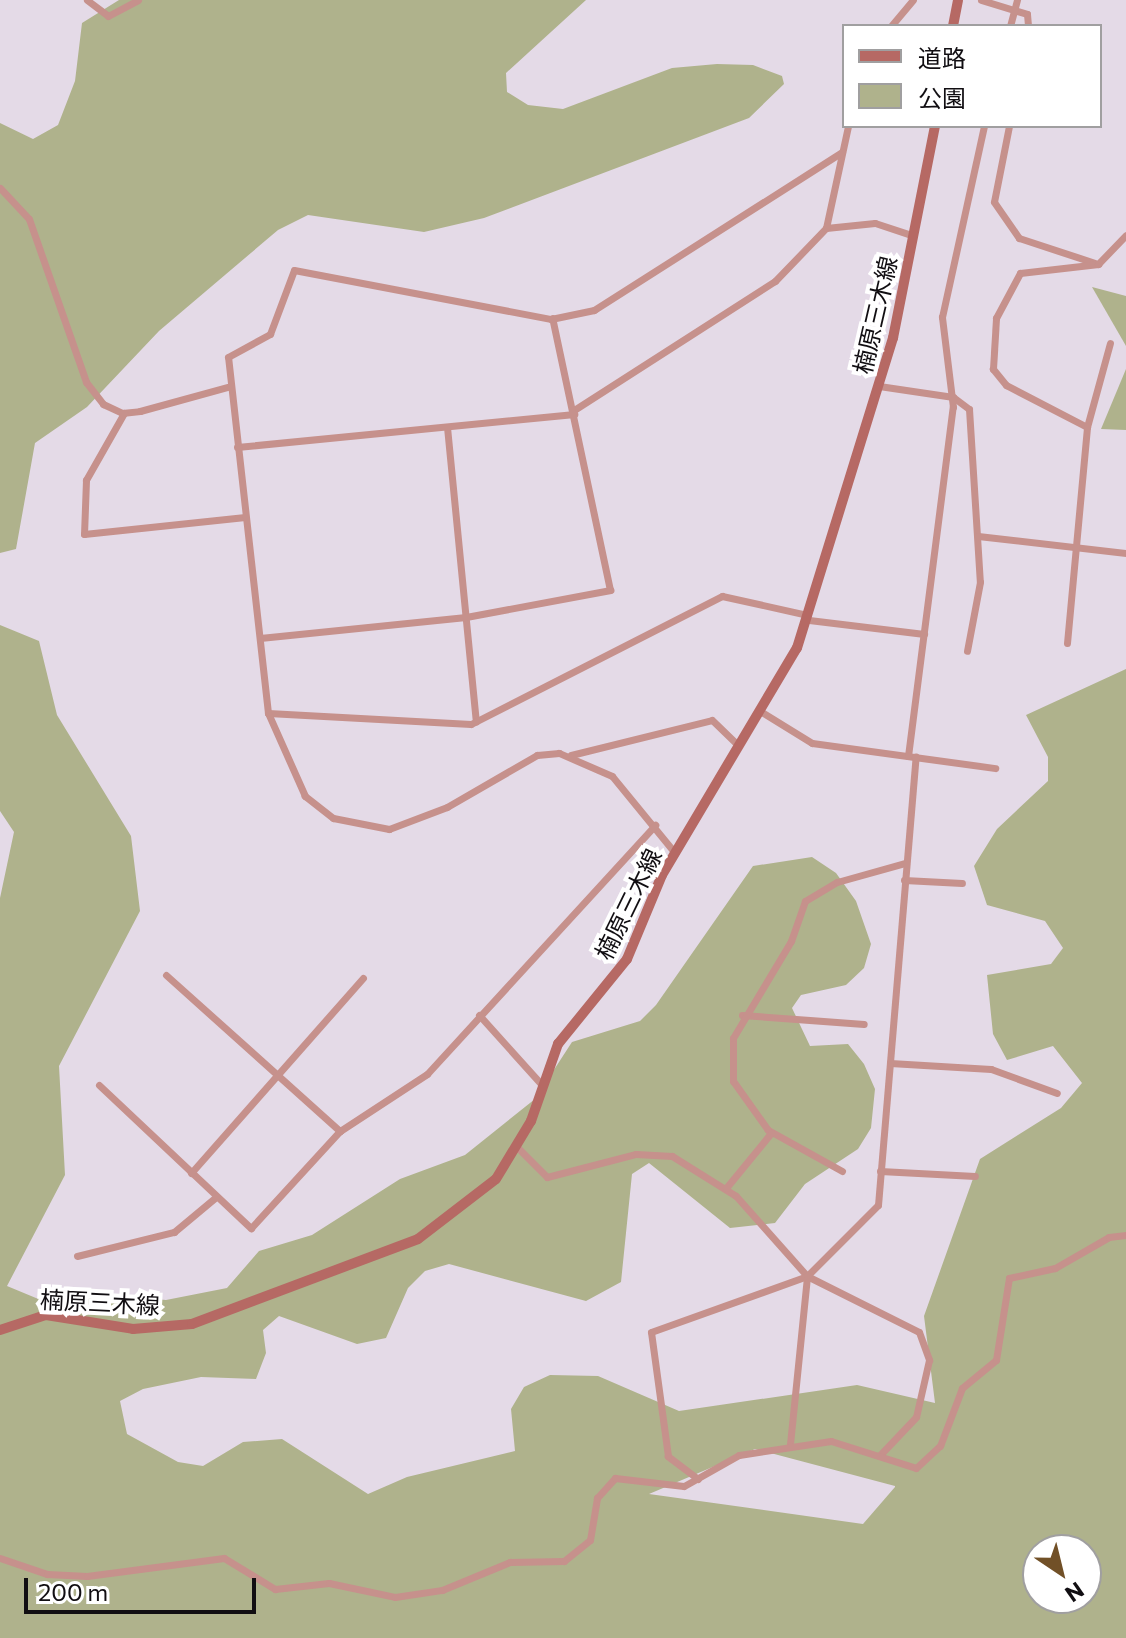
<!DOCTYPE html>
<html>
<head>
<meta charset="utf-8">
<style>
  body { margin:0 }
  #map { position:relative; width:1126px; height:1638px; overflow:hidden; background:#e4dae7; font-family:Commissioner,"Noto Sans JP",sans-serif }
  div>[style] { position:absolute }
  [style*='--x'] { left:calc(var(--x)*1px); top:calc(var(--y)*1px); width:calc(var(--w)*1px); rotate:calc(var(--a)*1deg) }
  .green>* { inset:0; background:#afb28c }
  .street>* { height:7px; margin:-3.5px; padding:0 3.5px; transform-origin:3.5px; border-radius:3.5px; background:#c6918c }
  .secondary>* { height:10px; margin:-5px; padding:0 5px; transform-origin:5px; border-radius:5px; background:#b66964 }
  span { translate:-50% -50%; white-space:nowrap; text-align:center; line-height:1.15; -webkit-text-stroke:8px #fff; paint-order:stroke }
  .street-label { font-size:24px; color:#110e12 }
  .legend { position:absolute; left:842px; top:24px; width:260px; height:104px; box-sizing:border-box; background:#fff; border:2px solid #a09fa0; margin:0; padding:10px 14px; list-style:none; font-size:24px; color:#110e12 }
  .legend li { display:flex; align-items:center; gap:16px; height:40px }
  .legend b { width:40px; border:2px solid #a09fa0 }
  .north { position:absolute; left:1022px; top:1534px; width:80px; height:80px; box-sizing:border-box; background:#fff; border:2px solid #a09fa0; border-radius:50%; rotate:145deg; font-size:22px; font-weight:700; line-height:32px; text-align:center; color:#110e12 }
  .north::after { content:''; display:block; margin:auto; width:28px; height:36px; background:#715027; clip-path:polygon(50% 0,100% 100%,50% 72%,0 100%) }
  .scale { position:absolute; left:24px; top:1578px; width:232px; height:36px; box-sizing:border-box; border:4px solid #110e12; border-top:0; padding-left:10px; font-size:24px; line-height:28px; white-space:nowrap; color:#110e12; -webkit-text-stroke:6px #fff; paint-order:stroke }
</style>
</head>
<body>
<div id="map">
  <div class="green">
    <div style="clip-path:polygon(119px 0,586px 0,506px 73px,507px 92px,528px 105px,563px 109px,672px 68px,717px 64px,753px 65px,782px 76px,784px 84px,749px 118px,484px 218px,424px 232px,308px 215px,278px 230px,159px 331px,87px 407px,35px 443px,16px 549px,0 553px,0 123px,33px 139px,58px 125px,75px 81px,82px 23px)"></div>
    <div style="clip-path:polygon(1092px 287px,1126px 296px,1126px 346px)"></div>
    <div style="clip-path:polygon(1126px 369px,1126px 430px,1101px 429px)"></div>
    <div style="clip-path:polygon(evenodd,0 625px,39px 641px,57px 715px,131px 836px,140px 911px,59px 1066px,65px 1175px,7px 1286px,48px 1303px,86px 1293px,166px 1300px,227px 1288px,259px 1251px,312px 1235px,400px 1179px,465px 1155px,535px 1099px,572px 1042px,640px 1021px,656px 1005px,753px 866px,812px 857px,836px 873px,856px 901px,871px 944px,864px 968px,846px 985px,801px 995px,792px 1008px,810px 1046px,848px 1044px,864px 1064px,875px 1089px,871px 1128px,858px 1149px,805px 1184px,775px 1223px,730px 1228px,649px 1163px,632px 1174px,621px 1282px,586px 1301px,449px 1264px,425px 1271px,408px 1288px,386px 1338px,357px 1344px,279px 1316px,263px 1330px,266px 1353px,256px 1379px,201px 1377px,143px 1389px,120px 1401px,127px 1434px,178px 1462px,203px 1466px,243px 1442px,282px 1439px,368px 1494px,407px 1477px,515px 1451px,511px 1409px,524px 1387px,550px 1375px,598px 1376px,679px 1411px,857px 1385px,935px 1403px,924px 1316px,980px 1159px,1061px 1108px,1082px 1083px,1053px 1046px,1007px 1060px,993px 1034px,987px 975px,1051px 964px,1063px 948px,1045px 921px,987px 905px,974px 866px,997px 829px,1048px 781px,1048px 757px,1026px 715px,1126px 669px,1126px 1638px,0 1638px,0 898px,14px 832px,0 811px,0 625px,755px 1449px,895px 1486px,895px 1487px,863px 1524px,649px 1494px,755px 1449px,0 625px,1038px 1550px,1086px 1550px,1086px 1598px,1038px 1598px,1038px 1550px)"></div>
  </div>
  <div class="street">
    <div style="--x:87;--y:0;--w:26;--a:37"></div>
    <div style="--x:108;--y:16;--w:34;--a:-28"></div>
    <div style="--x:981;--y:0;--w:48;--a:16.9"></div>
    <div style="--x:1027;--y:14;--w:12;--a:85"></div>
    <div style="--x:891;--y:26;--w:34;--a:-50"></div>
    <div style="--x:1010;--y:26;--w:27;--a:-75"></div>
    <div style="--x:1009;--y:126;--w:77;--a:101.2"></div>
    <div style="--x:994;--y:202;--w:44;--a:55.2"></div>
    <div style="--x:1019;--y:238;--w:80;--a:18.2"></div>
    <div style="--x:0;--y:188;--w:42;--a:46.9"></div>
    <div style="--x:29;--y:219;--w:173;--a:70.7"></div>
    <div style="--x:86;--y:382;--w:28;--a:52"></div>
    <div style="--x:103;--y:404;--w:21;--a:25"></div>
    <div style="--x:122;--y:413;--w:18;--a:-6"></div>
    <div style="--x:140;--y:411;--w:91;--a:-15.3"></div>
    <div style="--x:826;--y:228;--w:49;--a:-5.8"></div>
    <div style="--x:875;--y:223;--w:41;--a:18.4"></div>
    <div style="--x:879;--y:386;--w:75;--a:8.5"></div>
    <div style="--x:953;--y:397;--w:20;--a:37"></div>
    <div style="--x:969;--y:409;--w:173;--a:86.4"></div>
    <div style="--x:980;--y:582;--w:70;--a:100.7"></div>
    <div style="--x:574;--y:410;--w:239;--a:-32.7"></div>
    <div style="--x:775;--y:281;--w:74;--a:-46.1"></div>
    <div style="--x:826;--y:228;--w:104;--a:-77.8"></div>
    <div style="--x:124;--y:413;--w:77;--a:119.6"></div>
    <div style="--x:86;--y:480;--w:54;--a:92.1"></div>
    <div style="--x:84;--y:534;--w:162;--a:-6"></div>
    <div style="--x:447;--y:427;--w:296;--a:84.4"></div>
    <div style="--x:1087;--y:427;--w:91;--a:-152.6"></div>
    <div style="--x:1006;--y:385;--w:21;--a:-129"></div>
    <div style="--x:993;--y:369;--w:51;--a:-86.6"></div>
    <div style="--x:996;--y:318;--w:51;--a:-61.9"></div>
    <div style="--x:1020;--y:273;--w:79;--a:-6.6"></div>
    <div style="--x:1098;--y:264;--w:40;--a:-46"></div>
    <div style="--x:237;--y:447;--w:339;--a:-5.6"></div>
    <div style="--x:978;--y:536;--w:149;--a:6.6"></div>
    <div style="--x:809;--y:620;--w:116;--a:6.9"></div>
    <div style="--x:260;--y:638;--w:207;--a:-5.8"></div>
    <div style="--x:466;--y:617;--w:147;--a:-10.6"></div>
    <div style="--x:610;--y:590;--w:278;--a:-102"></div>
    <div style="--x:1067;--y:643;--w:217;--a:-84.7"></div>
    <div style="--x:1087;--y:427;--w:87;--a:-74.7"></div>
    <div style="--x:760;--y:711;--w:61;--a:31.6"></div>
    <div style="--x:812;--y:743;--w:185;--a:7.8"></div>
    <div style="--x:268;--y:713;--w:203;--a:3.1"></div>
    <div style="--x:471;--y:724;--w:282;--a:-27"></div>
    <div style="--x:722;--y:596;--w:88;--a:12.5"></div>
    <div style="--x:571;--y:755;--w:145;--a:-13.9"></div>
    <div style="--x:712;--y:720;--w:37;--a:44"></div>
    <div style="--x:908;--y:756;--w:352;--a:-82.7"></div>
    <div style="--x:953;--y:407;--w:91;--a:-97"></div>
    <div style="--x:942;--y:317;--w:196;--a:-77.6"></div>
    <div style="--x:675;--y:853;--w:99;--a:-129.3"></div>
    <div style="--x:612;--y:776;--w:58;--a:-156.5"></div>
    <div style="--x:559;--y:753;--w:22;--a:175"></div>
    <div style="--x:537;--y:755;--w:104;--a:150"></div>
    <div style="--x:447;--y:807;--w:62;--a:159.2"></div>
    <div style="--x:389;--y:829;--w:57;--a:-168.9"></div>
    <div style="--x:333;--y:818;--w:36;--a:-142"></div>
    <div style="--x:305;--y:796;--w:91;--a:-114"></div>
    <div style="--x:268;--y:713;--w:358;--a:-96.4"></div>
    <div style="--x:228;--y:357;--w:48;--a:-28.7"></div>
    <div style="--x:270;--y:334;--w:68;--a:-69.4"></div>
    <div style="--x:294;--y:270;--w:262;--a:10.8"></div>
    <div style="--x:551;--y:319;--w:44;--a:-11.8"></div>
    <div style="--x:594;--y:310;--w:294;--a:-32.5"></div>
    <div style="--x:904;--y:880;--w:58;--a:3"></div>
    <div style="--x:166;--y:975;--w:234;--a:41.9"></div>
    <div style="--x:479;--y:1015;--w:96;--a:48"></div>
    <div style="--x:742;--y:1015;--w:122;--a:4.2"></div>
    <div style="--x:890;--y:1063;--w:101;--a:3.4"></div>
    <div style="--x:991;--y:1069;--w:70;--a:20"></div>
    <div style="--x:99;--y:1085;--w:209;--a:43.3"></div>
    <div style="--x:251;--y:1228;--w:132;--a:-47.5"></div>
    <div style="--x:340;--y:1131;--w:104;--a:-33.2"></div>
    <div style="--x:427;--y:1074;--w:338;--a:-47.5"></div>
    <div style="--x:518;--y:1148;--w:41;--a:45"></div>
    <div style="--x:547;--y:1177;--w:92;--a:-14.5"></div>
    <div style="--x:636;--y:1154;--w:36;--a:3"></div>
    <div style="--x:672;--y:1156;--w:75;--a:32"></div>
    <div style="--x:736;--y:1196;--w:107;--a:48.4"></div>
    <div style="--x:807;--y:1276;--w:125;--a:26.6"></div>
    <div style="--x:919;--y:1332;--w:30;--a:70"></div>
    <div style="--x:929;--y:1360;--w:58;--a:102.8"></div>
    <div style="--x:916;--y:1417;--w:52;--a:133.5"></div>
    <div style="--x:842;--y:1171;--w:85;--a:-151"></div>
    <div style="--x:768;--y:1130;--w:60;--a:-125.5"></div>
    <div style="--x:733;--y:1081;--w:43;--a:-90"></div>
    <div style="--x:733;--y:1038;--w:113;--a:-59.1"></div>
    <div style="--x:791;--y:941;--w:42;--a:-70.7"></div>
    <div style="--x:805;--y:901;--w:37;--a:-31"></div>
    <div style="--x:837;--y:882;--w:71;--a:-15.6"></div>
    <div style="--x:880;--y:1171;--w:95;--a:3"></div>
    <div style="--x:191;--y:1173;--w:260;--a:-48.6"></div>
    <div style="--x:726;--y:1188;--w:71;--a:-50.7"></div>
    <div style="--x:77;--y:1256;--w:100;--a:-13.9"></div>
    <div style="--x:174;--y:1232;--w:55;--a:-39.8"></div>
    <div style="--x:790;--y:1444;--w:169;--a:-84.2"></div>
    <div style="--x:698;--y:1479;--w:38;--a:-143"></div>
    <div style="--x:668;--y:1456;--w:125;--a:-97.8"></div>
    <div style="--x:651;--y:1332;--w:166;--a:-19.7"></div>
    <div style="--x:807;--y:1276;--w:100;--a:-45"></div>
    <div style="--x:878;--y:1205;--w:450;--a:-85.2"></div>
    <div style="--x:0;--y:1558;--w:50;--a:18.8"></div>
    <div style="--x:47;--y:1574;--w:40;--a:2.9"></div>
    <div style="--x:87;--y:1576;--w:138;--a:-7.5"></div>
    <div style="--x:224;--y:1558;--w:60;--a:31.3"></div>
    <div style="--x:275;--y:1589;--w:54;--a:-6.3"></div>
    <div style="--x:329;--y:1583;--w:67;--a:12"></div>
    <div style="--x:395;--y:1597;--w:48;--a:-8.5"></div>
    <div style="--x:442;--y:1590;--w:74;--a:-22.4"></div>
    <div style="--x:510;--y:1562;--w:54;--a:-1.1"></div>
    <div style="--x:564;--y:1561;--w:33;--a:-39"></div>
    <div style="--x:590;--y:1540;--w:43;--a:-80.5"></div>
    <div style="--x:597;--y:1498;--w:27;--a:-48"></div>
    <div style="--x:615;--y:1478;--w:69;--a:6.6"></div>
    <div style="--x:684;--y:1486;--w:63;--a:-29.4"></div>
    <div style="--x:739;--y:1455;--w:93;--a:-8.7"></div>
    <div style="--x:831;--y:1441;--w:89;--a:17.6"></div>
    <div style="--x:916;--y:1468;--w:33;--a:-43"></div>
    <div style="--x:940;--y:1446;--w:62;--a:-69.2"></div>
    <div style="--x:962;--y:1388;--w:44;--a:-39.5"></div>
    <div style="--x:996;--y:1360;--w:83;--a:-81"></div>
    <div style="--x:1009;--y:1278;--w:47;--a:-12.3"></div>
    <div style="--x:1055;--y:1268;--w:62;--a:-29.9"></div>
    <div style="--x:1109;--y:1237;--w:17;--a:-7"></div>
  </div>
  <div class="secondary">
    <div style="--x:953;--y:26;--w:26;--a:-79"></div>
    <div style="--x:0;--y:1330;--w:48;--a:-18.1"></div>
    <div style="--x:46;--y:1315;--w:88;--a:9.1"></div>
    <div style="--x:133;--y:1329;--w:59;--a:-4.8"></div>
    <div style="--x:192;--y:1324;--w:241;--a:-20.6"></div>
    <div style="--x:418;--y:1239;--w:98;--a:-37.6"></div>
    <div style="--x:496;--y:1179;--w:68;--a:-58.9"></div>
    <div style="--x:531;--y:1121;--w:82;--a:-70.7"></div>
    <div style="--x:558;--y:1044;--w:109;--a:-50.9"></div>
    <div style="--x:627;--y:959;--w:91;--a:-67.4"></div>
    <div style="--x:662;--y:875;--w:264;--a:-59.3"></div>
    <div style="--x:797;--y:648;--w:325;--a:-72.8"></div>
    <div style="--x:893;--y:338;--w:216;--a:-78.8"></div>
  </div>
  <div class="street-label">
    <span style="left:875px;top:315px;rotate:-77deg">楠原三木線</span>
    <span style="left:628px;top:904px;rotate:-64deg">楠原三木線</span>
    <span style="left:100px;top:1302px;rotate:3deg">楠原三木線</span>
  </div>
  <ul class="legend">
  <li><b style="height:10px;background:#b66964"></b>道路</li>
  <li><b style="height:22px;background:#afb28c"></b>公園</li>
  </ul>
  <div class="north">N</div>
  <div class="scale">200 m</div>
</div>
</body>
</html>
